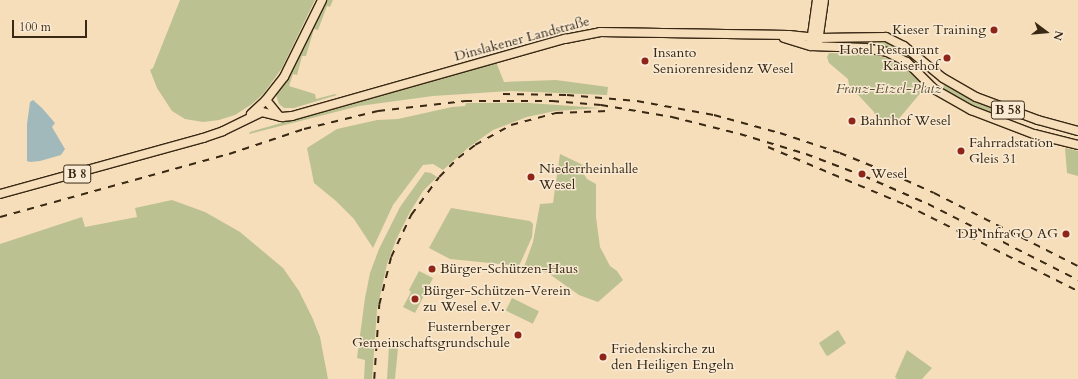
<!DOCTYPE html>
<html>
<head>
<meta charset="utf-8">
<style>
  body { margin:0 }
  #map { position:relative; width:1078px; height:379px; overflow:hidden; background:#f6debb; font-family:Cardo,serif }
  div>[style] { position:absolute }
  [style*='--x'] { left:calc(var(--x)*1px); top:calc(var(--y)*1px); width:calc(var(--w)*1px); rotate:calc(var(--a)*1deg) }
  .green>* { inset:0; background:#bcc191; transform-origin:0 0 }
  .water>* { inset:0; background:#a1b9bb }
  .roads { filter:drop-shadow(1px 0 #392813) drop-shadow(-1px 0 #392813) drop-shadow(0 1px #392813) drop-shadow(0 -1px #392813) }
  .major>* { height:8px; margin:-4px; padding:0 4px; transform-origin:4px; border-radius:4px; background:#f6debb }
  .rail>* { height:1.5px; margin-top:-0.75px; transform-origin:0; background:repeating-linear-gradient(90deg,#392813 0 7px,transparent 0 14px) }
  .dots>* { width:11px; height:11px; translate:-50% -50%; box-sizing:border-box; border:2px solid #f9ead3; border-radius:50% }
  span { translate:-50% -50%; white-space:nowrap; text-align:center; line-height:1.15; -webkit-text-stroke:3px #f9ead3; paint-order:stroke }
  .shield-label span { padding:1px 3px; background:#f9ead3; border:1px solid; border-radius:3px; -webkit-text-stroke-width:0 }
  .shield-label { font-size:13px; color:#392813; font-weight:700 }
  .poi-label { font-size:14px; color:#392813 }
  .right { translate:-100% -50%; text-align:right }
  .left { translate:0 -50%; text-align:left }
  .street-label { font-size:14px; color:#392813 }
  .park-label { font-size:14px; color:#5a4e32; font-style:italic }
  .north { position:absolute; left:1026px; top:12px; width:40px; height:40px; -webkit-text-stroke:3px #f9ead3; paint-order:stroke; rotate:106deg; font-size:11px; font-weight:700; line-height:16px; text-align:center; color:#392813 }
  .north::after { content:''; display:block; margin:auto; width:14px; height:18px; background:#392813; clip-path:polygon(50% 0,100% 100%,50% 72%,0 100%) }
  .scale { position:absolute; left:12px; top:20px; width:75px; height:18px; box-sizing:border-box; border:2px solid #392813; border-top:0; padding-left:5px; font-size:12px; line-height:14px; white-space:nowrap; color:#392813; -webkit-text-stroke:3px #f9ead3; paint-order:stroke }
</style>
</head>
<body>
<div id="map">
  <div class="green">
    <div style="clip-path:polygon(180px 0,315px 0,282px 68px,264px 93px,252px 104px,235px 115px,219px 120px,203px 122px,185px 119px,172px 111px,157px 88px,150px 70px,153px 68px)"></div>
    <div style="clip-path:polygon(327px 0,333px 0,330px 7px,327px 6px,318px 30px,314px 29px,306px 56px,302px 56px,297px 75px,293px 74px,289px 86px,315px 94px,316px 99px,335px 94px,337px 95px,294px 108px,284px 108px,279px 104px,276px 95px,284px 83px,320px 11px,324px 8px)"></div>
    <div style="clip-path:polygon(880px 40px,892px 43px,910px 54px,906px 58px,879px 47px,878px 43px)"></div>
    <div style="clip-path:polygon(829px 53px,871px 54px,894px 60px,901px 63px,920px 81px,923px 90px,892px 127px,875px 117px,874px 112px,849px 85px,848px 79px,829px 63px,827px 57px)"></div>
    <div style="clip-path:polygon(496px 62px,504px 82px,556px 80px,608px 87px,607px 95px,510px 91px,433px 96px,359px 106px,249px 134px,250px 132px)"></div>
    <div style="clip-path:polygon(947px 84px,994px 108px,994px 112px,991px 115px,989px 115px,939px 88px)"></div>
    <div style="clip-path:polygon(466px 103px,529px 103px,600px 108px,555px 111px,527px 117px,493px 130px,469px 147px,443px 170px,433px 164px,423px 165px,393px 205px,373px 248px,354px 219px,336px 201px,314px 183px,307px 148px,337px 129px,377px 120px,398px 119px,452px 107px,465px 106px)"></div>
    <div style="clip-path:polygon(1065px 148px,1078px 151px,1078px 176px,1067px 173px)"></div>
    <div style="clip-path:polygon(560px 154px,583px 165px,583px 173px,587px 179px,596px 184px,596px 217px,600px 247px,610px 266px,617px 271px,623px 280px,598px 302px,579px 295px,548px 273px,524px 267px,533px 242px,540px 204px,553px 203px)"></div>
    <div style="clip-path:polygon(425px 172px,431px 173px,437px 177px,423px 191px,410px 212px,396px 240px,387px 264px,377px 310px,372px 379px,364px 379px,365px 360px,357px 358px,365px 298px,370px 273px,379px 249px,400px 207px)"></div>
    <div style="clip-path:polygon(172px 200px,205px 212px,240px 232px,283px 268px,299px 291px,312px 317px,320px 337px,328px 379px,0 379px,0 244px,82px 217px,85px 227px,137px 217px,135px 208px)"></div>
    <div style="clip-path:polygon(451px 208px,530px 221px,533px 224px,532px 237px,519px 266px,450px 259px,429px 248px)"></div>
    <div style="clip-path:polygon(419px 271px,433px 278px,415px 313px,403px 307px,411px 292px,409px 290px)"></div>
    <div style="left:512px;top:298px;width:30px;height:14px;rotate:26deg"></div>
    <div style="clip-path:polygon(838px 330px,846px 343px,828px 356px,826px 355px,819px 343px)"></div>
    <div style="clip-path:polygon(389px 347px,398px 348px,395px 379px,387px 379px)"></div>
    <div style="clip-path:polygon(907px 350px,932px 368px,922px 379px,897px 379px,895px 377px)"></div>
  </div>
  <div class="water">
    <div style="clip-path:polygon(33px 100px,42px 108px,55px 123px,52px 127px,65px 149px,61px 155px,40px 161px,30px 162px,27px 161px,27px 124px,30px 102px)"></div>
  </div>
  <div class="roads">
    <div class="major">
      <div style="--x:784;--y:38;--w:28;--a:17"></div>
      <div style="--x:811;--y:46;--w:54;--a:2.1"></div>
      <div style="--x:865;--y:48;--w:22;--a:10"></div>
      <div style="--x:887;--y:52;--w:22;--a:27"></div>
      <div style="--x:907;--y:62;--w:38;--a:45"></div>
      <div style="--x:934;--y:89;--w:43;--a:29.6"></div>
      <div style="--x:971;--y:110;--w:67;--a:20.9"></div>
      <div style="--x:1034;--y:134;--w:45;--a:14"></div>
      <div style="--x:811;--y:42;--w:42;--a:-81.9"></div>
      <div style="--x:818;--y:42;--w:42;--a:-81.9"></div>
      <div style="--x:266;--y:100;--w:21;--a:51"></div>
      <div style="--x:251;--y:114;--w:21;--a:-43"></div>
      <div style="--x:266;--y:100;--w:29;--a:-52"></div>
      <div style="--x:284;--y:77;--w:86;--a:-63.7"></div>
      <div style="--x:0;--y:194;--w:211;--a:-15.4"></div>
      <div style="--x:203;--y:138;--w:21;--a:-19"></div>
      <div style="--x:223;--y:131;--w:43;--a:-26"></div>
      <div style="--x:262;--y:112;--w:21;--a:14"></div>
      <div style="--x:282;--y:117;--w:10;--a:-6"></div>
      <div style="--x:292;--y:116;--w:284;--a:-15.8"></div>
      <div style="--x:565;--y:39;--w:36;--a:-11"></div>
      <div style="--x:600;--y:32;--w:189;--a:0.9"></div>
      <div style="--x:789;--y:35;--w:30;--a:6"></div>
      <div style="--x:819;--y:38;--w:67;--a:-0.9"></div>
      <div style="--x:886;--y:37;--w:20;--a:27"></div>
      <div style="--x:904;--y:46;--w:50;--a:39.4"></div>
      <div style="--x:943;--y:78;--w:38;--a:30"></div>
      <div style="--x:976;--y:97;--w:66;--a:20.4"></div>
      <div style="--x:1038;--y:120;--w:41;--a:15.4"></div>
    </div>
  </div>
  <div class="rail">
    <div style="--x:503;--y:94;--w:64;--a:0.9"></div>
    <div style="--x:567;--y:95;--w:70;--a:4.9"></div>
    <div style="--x:637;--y:101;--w:78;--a:10.3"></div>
    <div style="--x:714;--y:115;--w:68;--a:15.3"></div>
    <div style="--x:780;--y:133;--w:63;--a:18.4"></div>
    <div style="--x:840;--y:153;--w:56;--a:22"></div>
    <div style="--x:892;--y:174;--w:46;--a:24.3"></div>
    <div style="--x:934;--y:193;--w:161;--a:26.9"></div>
    <div style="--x:768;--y:147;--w:150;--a:22.8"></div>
    <div style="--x:906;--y:205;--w:192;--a:26.6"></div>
    <div style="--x:0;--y:217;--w:238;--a:-15.4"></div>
    <div style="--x:229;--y:154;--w:79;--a:-18.4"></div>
    <div style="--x:304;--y:129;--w:76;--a:-13.7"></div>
    <div style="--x:378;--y:111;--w:88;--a:-6.6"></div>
    <div style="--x:465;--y:101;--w:87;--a:0"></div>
    <div style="--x:552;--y:101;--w:49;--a:4.7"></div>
    <div style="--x:601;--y:105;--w:72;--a:9.6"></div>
    <div style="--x:672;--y:117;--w:70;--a:14"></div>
    <div style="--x:740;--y:134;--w:69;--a:16.9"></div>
    <div style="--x:806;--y:154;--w:62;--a:20.8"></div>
    <div style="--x:864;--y:176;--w:70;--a:23.6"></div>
    <div style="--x:928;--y:204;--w:168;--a:26.9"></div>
    <div style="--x:374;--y:379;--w:74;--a:-86.1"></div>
    <div style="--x:379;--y:305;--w:49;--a:-76"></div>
    <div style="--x:391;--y:257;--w:47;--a:-64.5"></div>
    <div style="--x:411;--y:215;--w:47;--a:-53.6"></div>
    <div style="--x:439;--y:177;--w:27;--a:-45"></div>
    <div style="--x:458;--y:158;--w:21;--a:-37"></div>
    <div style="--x:475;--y:145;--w:41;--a:-29.1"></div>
    <div style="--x:511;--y:125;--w:47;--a:-14.9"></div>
    <div style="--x:556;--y:113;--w:52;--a:-2.2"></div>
  </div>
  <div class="dots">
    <div style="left:994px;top:30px;background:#8f2418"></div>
    <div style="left:947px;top:58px;background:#8f2418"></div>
    <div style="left:645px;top:61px;background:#8f2418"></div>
    <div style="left:852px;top:121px;background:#8f2418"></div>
    <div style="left:961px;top:151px;background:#8f2418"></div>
    <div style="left:862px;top:174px;background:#8f2418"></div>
    <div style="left:531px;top:177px;background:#8f2418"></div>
    <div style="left:1066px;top:234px;background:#8f2418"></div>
    <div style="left:432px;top:269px;background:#8f2418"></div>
    <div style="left:415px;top:299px;background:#8f2418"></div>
    <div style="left:518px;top:335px;background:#8f2418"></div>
    <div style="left:603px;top:357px;background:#8f2418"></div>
  </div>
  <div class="shield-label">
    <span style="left:1008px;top:110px">B 58</span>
    <span style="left:77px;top:174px">B 8</span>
  </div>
  <div class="poi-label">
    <span class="right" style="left:986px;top:30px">Kieser Training</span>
    <span class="right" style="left:939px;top:58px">Hotel Restaurant<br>Kaiserhof</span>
    <span class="left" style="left:653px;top:61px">Insanto<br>Seniorenresidenz Wesel</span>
    <span class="left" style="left:860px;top:121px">Bahnhof Wesel</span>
    <span class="left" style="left:969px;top:151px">Fahrradstation<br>Gleis 31</span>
    <span class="left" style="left:539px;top:177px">Niederrheinhalle<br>Wesel</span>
    <span class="left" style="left:871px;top:174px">Wesel</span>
    <span class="right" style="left:1058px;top:234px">DB InfraGO AG</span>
    <span class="left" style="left:440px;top:269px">Bürger-Schützen-Haus</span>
    <span class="left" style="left:423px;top:299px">Bürger-Schützen-Verein<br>zu Wesel e.V.</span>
    <span class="right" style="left:510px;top:335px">Fusternberger<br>Gemeinschaftsgrundschule</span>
    <span class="left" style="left:611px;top:357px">Friedenskirche zu<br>den Heiligen Engeln</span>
  </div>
  <div class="street-label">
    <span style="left:522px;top:39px;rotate:-15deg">Dinslakener Landstraße</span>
  </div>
  <div class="park-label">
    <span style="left:889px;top:89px">Franz-Etzel-Platz</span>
  </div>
  <div class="north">N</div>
  <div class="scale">100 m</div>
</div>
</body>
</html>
